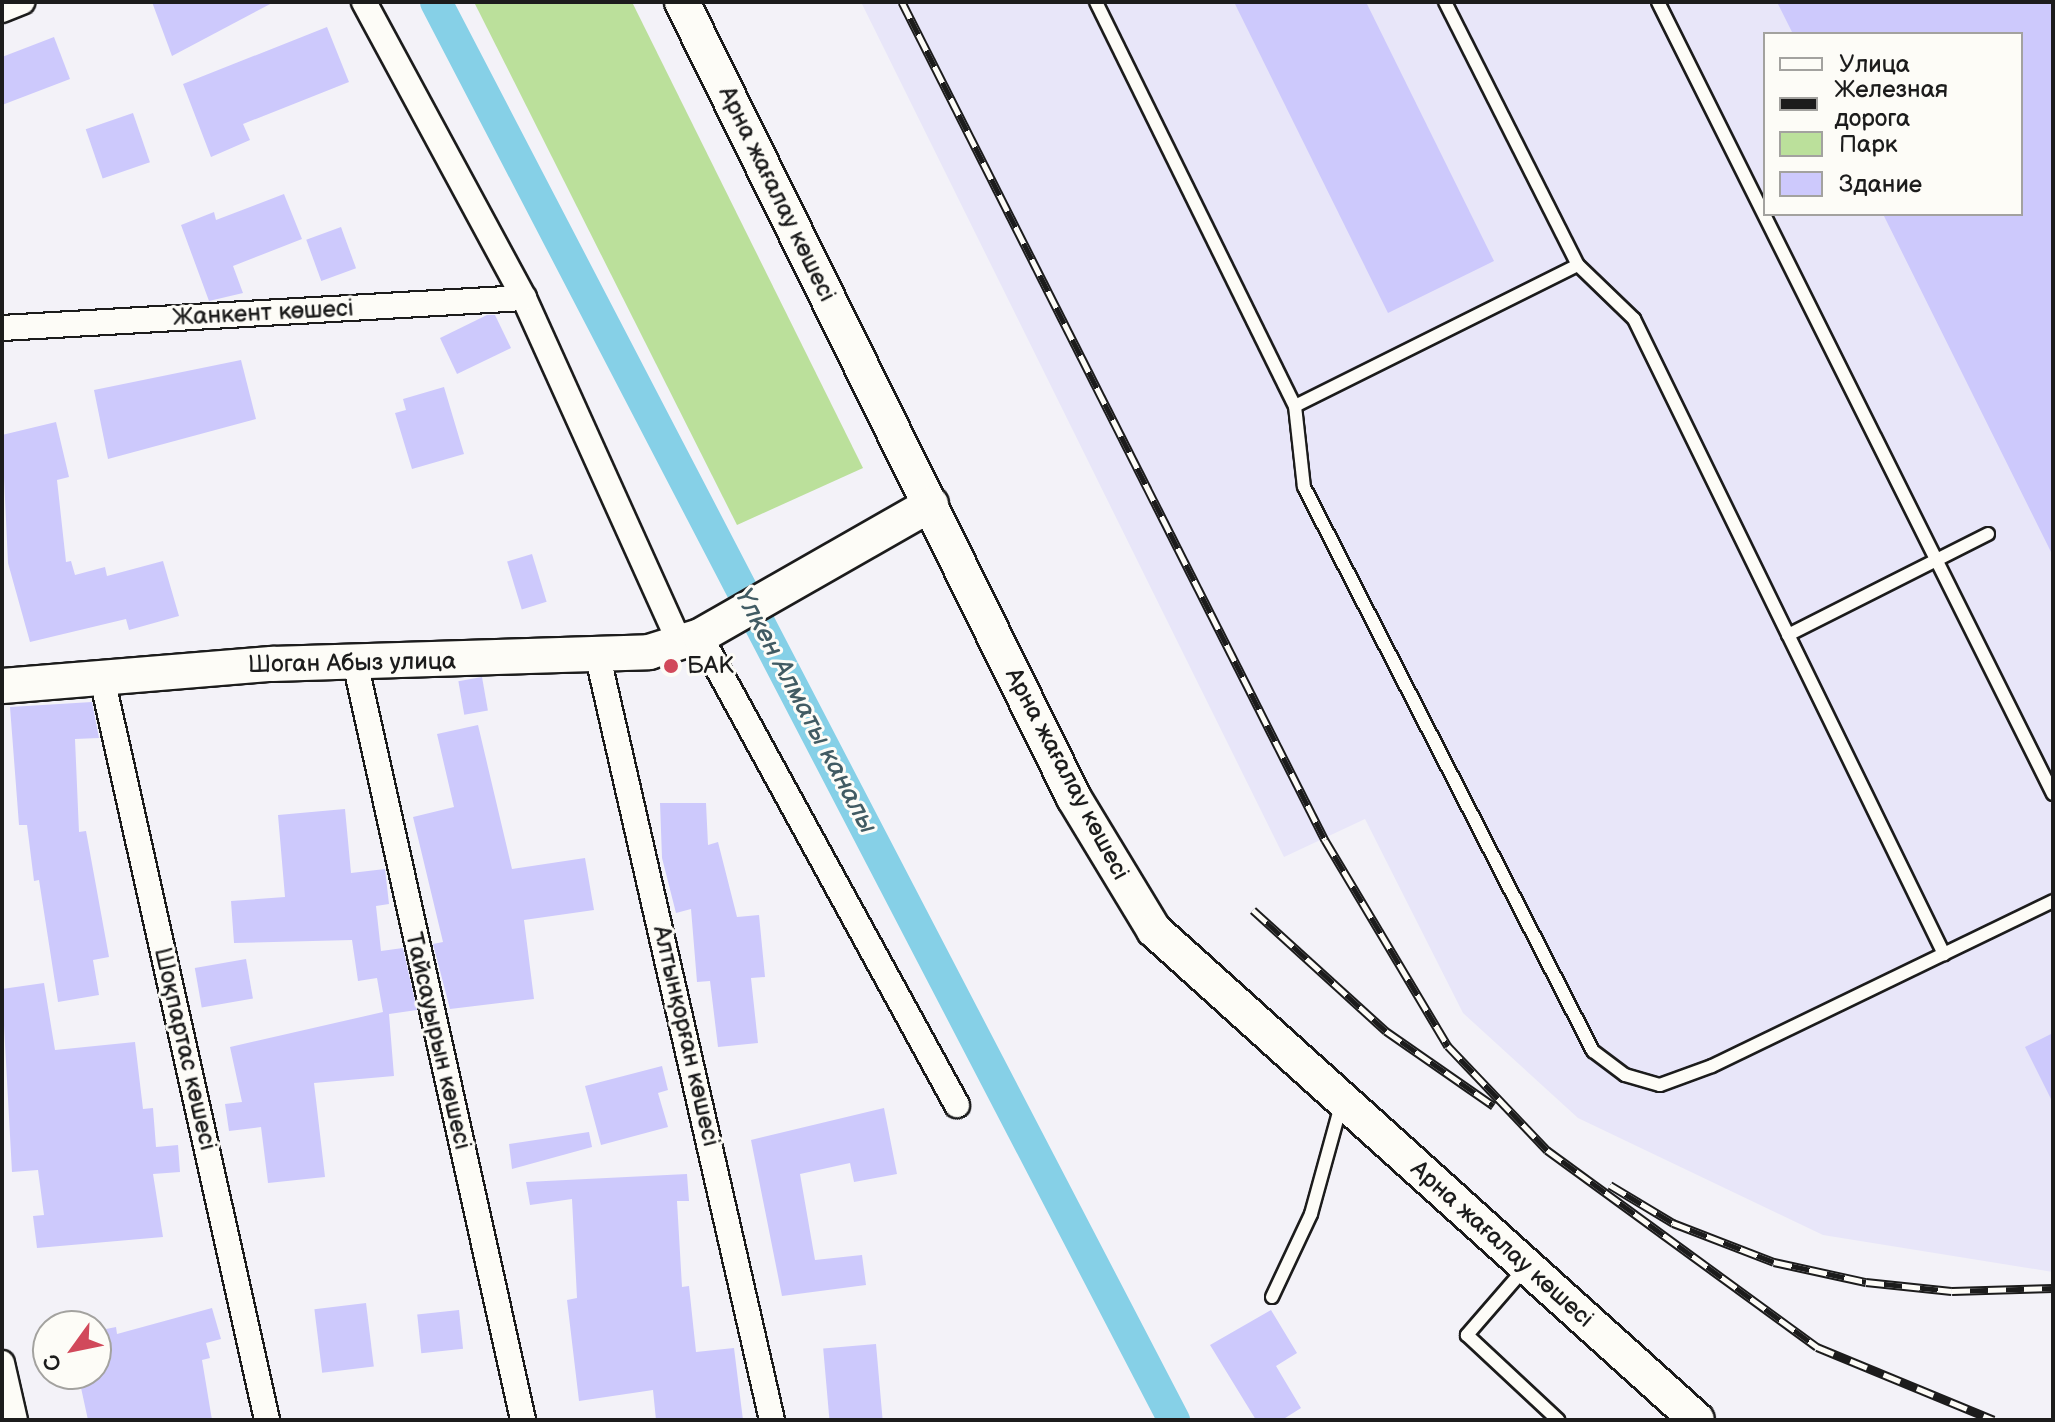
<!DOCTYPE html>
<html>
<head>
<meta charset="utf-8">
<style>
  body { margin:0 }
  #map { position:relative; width:2055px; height:1422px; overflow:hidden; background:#f3f2f8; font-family:"Balsamiq Sans",sans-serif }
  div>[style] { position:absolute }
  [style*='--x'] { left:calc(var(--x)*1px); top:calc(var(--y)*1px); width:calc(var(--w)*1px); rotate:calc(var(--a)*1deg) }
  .built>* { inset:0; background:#e8e6f9 }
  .green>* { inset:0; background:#bbe09b }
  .canal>* { height:32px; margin:-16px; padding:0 16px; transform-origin:16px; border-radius:16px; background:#86d0e7 }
  .building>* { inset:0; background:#cdc9fc; transform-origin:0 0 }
  .roads { filter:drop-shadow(2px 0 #1c1c1c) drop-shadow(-2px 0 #1c1c1c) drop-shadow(0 2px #1c1c1c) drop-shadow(0 -2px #1c1c1c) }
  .lane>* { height:12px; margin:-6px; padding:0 6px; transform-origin:6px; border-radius:6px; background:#fdfcf7 }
  .street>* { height:24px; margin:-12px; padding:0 12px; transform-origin:12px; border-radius:12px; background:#fdfcf7 }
  .secondary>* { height:34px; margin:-17px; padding:0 17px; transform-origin:17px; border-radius:17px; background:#fdfcf7 }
  .rail>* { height:9px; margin-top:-4.5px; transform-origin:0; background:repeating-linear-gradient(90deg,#fdfcf7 0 18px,#1c1c1c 0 36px); box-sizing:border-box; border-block:2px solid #1c1c1c }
  .dots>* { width:22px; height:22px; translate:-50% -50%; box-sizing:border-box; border:4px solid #fdfcf7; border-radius:50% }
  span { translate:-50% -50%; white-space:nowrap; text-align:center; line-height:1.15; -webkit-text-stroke:6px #fdfcf7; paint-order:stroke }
  .street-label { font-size:24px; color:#1c1c1c }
  .poi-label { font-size:24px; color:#1c1c1c }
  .left { translate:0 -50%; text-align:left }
  .water-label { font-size:26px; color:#415b63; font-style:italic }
  .frame { position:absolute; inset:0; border:4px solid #1c1c1c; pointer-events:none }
  .legend { position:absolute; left:1763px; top:32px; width:260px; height:184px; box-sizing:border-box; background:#fdfcf7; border:2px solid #a3a29f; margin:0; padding:10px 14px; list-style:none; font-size:24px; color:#1c1c1c }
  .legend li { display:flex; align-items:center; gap:16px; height:40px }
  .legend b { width:40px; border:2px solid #a3a29f }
  .north { position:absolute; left:32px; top:1310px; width:80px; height:80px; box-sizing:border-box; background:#fdfcf7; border:2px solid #a3a29f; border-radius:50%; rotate:237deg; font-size:22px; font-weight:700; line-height:32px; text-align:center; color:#1c1c1c }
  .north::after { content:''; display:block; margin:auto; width:28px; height:36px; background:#d1495b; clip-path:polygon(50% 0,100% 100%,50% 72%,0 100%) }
</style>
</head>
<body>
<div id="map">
  <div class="built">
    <div style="clip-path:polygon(evenodd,861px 2px,2053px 2px,2053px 1272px,1823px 1235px,1578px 1118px,1463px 1013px,1365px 819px,1284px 857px,861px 2px,1765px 34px,2021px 34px,2021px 214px,1765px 214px,1765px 34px)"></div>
  </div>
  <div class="green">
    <div style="clip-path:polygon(474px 2px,632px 2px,863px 468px,737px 525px)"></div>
  </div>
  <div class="canal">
    <div style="--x:436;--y:2;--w:1599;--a:62.51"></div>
  </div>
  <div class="building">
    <div style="clip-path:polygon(152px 2px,274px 2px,172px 56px)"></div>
    <div style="clip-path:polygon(1234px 2px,1366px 2px,1494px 261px,1388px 313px)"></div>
    <div style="clip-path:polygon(1777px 2px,2053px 2px,2053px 556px,1883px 214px,2021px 214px,2021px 34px,1793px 34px)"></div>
    <div style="clip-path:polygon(327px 27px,349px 82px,243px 124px,250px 140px,211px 157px,183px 84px)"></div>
    <div style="clip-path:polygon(54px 37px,70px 79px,2px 105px,2px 57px)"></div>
    <div style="left:133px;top:113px;width:52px;height:50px;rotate:71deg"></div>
    <div style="clip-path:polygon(284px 194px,302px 239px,233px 266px,243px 293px,209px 301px,181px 225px,214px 212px,216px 220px)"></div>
    <div style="left:341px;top:227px;width:44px;height:37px;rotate:70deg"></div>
    <div style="clip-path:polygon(487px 315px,495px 315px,511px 348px,457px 374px,440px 338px)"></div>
    <div style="clip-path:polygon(241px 360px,256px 419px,108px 459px,94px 390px)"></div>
    <div style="clip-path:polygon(444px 387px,464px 454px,412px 469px,395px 413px,406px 410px,403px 399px)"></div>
    <div style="clip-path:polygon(56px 422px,69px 477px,57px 480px,66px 562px,71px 561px,75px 575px,105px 567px,107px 576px,163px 561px,179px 616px,129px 630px,126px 619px,30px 642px,8px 563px,2px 435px)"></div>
    <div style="left:532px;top:554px;width:50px;height:26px;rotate:73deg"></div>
    <div style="left:482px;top:677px;width:34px;height:24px;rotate:80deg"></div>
    <div style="clip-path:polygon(92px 702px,99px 738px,75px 739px,79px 832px,86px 831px,109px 957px,93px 960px,99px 995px,58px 1002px,39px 880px,34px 881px,27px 825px,19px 825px,10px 707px)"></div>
    <div style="clip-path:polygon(478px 725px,512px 869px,585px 858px,594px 910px,524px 920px,534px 999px,450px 1009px,433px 944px,443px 942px,413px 817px,454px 807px,437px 734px)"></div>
    <div style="clip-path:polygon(660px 803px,706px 803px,708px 845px,718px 842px,737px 917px,759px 915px,765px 977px,751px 978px,758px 1043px,718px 1047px,710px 981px,697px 982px,691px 909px,676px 913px,662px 858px)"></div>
    <div style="clip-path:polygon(345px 809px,351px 873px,385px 869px,389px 904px,376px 906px,381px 951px,403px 948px,417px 1010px,389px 1014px,394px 1076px,314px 1083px,325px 1177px,268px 1183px,261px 1127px,229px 1131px,225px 1104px,242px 1102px,230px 1047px,383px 1012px,377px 978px,358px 981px,352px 940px,234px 943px,231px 901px,285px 897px,278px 815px)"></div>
    <div style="left:246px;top:959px;width:40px;height:52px;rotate:80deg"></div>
    <div style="clip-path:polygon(44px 983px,55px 1050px,135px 1042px,143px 1109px,153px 1108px,156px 1147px,178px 1145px,180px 1172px,153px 1174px,163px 1237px,37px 1248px,33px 1216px,44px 1215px,38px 1170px,12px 1172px,2px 989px)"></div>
    <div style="clip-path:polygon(2053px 1033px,2053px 1103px,2025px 1047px)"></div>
    <div style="clip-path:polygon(662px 1066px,668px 1090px,658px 1093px,668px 1127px,601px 1145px,585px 1086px)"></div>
    <div style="clip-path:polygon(884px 1108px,897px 1174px,854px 1182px,850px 1163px,800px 1174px,815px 1260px,862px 1255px,866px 1285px,782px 1296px,751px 1140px)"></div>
    <div style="clip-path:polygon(589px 1132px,592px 1147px,512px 1169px,509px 1144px)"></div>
    <div style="clip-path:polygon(687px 1174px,689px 1201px,677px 1201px,682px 1287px,689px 1286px,696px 1352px,734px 1348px,743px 1420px,656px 1420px,653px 1390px,579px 1401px,567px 1300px,577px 1298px,572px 1199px,530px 1205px,526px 1182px)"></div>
    <div style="left:366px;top:1303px;width:64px;height:52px;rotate:83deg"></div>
    <div style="clip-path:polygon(212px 1308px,221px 1339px,206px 1343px,210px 1358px,202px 1360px,212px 1420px,88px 1420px,78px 1374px,96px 1374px,96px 1331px,116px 1327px,117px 1334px)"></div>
    <div style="left:459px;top:1310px;width:39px;height:42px;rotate:84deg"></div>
    <div style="clip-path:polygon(1271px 1310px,1297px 1353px,1276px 1366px,1301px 1408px,1282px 1420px,1256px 1420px,1210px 1345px)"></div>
    <div style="left:876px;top:1344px;width:76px;height:53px;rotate:85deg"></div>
  </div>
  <div class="roads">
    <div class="lane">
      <div style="--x:1096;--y:2;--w:450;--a:63.8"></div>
      <div style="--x:1295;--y:406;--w:81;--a:83.7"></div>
      <div style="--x:1304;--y:487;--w:634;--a:62.87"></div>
      <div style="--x:1593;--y:1051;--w:40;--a:37"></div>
      <div style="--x:1625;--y:1075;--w:36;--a:16"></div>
      <div style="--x:1660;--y:1085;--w:55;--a:-20.1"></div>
      <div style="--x:1712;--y:1066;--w:379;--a:-25.8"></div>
      <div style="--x:1445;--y:2;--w:295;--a:63.2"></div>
      <div style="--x:1578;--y:265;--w:78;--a:44"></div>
      <div style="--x:1634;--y:319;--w:707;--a:63.98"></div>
      <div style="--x:1658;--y:2;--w:885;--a:63.49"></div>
      <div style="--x:1295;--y:406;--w:316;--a:-26.5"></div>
      <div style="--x:1788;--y:635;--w:224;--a:-26.8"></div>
      <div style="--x:1525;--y:1268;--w:89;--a:130.9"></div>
      <div style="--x:1467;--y:1335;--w:125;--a:43"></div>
      <div style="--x:1272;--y:1297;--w:92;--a:-64.8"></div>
      <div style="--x:1311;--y:1214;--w:113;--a:-74.6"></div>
    </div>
    <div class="street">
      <div style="--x:364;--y:2;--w:336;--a:61.6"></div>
      <div style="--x:524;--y:298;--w:379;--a:65.7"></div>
      <div style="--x:2;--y:10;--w:22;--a:-22"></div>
      <div style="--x:2;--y:328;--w:523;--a:-3.29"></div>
      <div style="--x:700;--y:636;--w:535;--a:61.28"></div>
      <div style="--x:597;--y:653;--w:787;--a:77.15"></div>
      <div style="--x:355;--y:662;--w:776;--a:77.5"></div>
      <div style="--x:102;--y:678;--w:760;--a:77.46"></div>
      <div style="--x:2;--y:1363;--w:58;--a:77.2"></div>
    </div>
    <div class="secondary">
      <div style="--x:682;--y:2;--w:887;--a:63.78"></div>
      <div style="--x:1074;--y:798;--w:154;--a:58.8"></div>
      <div style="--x:1154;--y:930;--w:731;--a:42.06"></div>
      <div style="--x:2;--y:686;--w:271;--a:-4.7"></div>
      <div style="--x:272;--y:664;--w:377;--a:-1.8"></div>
      <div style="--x:649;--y:652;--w:53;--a:-17.4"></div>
      <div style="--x:700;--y:636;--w:266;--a:-29.7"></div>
    </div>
  </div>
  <div class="rail">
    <div style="--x:902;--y:2;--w:939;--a:63.22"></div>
    <div style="--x:1325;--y:840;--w:240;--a:59.2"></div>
    <div style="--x:1448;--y:1046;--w:144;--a:46.4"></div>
    <div style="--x:1547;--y:1150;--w:334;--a:36.1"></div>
    <div style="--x:1817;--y:1347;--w:191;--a:22.4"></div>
    <div style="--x:1253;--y:910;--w:180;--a:42.3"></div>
    <div style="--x:1386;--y:1031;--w:131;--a:34.8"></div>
    <div style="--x:1610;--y:1185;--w:74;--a:31.1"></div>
    <div style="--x:1673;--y:1223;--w:108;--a:21.1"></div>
    <div style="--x:1774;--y:1262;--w:94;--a:12.3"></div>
    <div style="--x:1866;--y:1282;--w:86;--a:6"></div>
    <div style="--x:1952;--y:1291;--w:101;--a:-1.7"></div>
  </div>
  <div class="dots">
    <div style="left:671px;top:666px;background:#d1495b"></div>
  </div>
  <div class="street-label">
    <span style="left:777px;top:194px;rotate:64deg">Арна жағалау көшесі</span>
    <span style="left:263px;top:313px;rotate:-3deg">Жанкент көшесі</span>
    <span style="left:352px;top:663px;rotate:-1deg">Шоган Абыз улица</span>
    <span style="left:1067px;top:774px;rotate:62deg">Арна жағалау көшесі</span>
    <span style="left:686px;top:1036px;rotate:77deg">Алтынқорған көшесі</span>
    <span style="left:438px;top:1041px;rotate:77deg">Тайсауырын көшесі</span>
    <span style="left:185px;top:1049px;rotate:77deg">Шоқпартас көшесі</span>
    <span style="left:1502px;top:1244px;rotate:42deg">Арна жағалау көшесі</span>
  </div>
  <div class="poi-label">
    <span class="left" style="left:687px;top:666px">БАК</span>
  </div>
  <div class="water-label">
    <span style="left:805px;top:711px;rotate:62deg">Үлкен Алматы каналы</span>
  </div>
  <div class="frame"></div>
  <ul class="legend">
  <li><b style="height:10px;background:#fdfcf7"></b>Улица</li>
  <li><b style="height:10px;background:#1c1c1c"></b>Железная дорога</li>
  <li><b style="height:22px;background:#bbe09b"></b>Парк</li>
  <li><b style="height:22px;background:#cdc9fc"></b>Здание</li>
  </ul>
  <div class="north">С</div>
</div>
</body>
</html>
